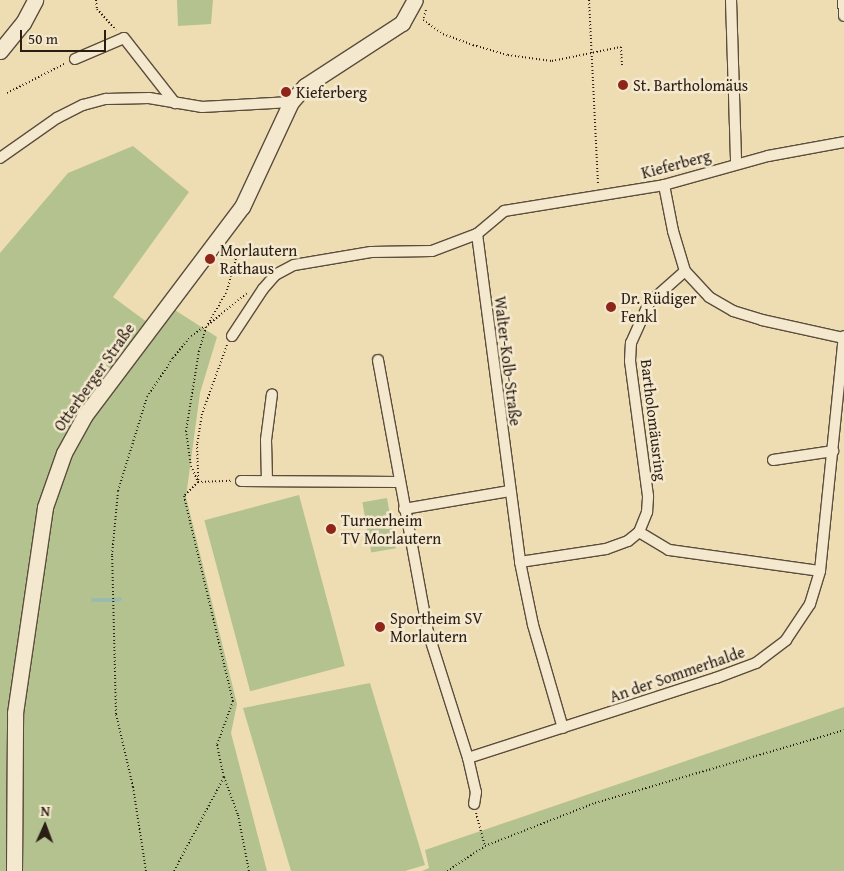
<!DOCTYPE html>
<html>
<head>
<meta charset="utf-8">
<style>
  body { margin:0 }
  #map { position:relative; width:844px; height:871px; overflow:hidden; background:#eeddb3; font-family:"Gentium Book Plus",serif }
  div>[style] { position:absolute }
  [style*='--x'] { left:calc(var(--x)*1px); top:calc(var(--y)*1px); width:calc(var(--w)*1px); rotate:calc(var(--a)*1deg) }
  .green>* { inset:0; background:#b4c290; transform-origin:0 0 }
  .stream>* { height:4px; margin:-2px; padding:0 2px; transform-origin:2px; border-radius:2px; background:#99bcad }
  .path>* { height:2px; margin-top:-1px; transform-origin:0; background:repeating-linear-gradient(90deg,#2a1d14 0 1px,transparent 0 3.5px) }
  .roads { filter:drop-shadow(1px 0 #5b4d3c) drop-shadow(-1px 0 #5b4d3c) drop-shadow(0 1px #5b4d3c) drop-shadow(0 -1px #5b4d3c) }
  .street>* { height:10px; margin:-5px; padding:0 5px; transform-origin:5px; border-radius:5px; background:#f4e9ce }
  .secondary>* { height:15px; margin:-7.5px; padding:0 7.5px; transform-origin:7.5px; border-radius:7.5px; background:#f4e9ce }
  .dots>* { width:14px; height:14px; translate:-50% -50%; box-sizing:border-box; border:2px solid #f4e9ce; border-radius:50% }
  span { translate:-50% -50%; white-space:nowrap; text-align:center; line-height:1.15; -webkit-text-stroke:5px #f4e9ce; paint-order:stroke }
  .poi-label { font-size:16px; color:#2a1d14 }
  .left { translate:0 -50%; text-align:left }
  .street-label { font-size:16px; color:#2a1d14 }
  .north { position:absolute; left:20px; top:801px; width:50px; height:50px; -webkit-text-stroke:4px #f4e9ce; paint-order:stroke; rotate:2deg; font-size:14px; font-weight:700; line-height:20px; text-align:center; color:#2a1d14 }
  .north::after { content:''; display:block; margin:auto; width:18px; height:22px; background:#2a1d14; clip-path:polygon(50% 0,100% 100%,50% 72%,0 100%) }
  .scale { position:absolute; left:20px; top:30px; width:86px; height:22px; box-sizing:border-box; border:2px solid #2a1d14; border-top:0; padding-left:6px; font-size:15px; line-height:18px; white-space:nowrap; color:#2a1d14; -webkit-text-stroke:4px #f4e9ce; paint-order:stroke }
</style>
</head>
<body>
<div id="map">
  <div class="green">
    <div style="clip-path:polygon(177px 0,213px 0,211px 24px,178px 26px)"></div>
    <div style="clip-path:polygon(133px 146px,189px 192px,113px 297px,151px 325px,167px 305px,217px 337px,200px 393px,186px 497px,237px 704px,231px 733px,267px 871px,0 871px,0 253px,68px 173px)"></div>
    <div style="left:299px;top:495px;width:177px;height:98px;rotate:75deg"></div>
    <div style="left:387px;top:498px;width:51px;height:25px;rotate:80deg"></div>
    <div style="clip-path:polygon(370px 683px,425px 865px,405px 871px,291px 871px,243px 708px)"></div>
    <div style="clip-path:polygon(844px 707px,844px 871px,422px 871px,429px 868px,425px 850px)"></div>
  </div>
  <div class="stream">
    <div style="--x:93;--y:600;--w:18;--a:0"></div>
    <div style="--x:115;--y:600;--w:5;--a:-11"></div>
  </div>
  <div class="path">
    <div style="--x:96;--y:0;--w:9;--a:84"></div>
    <div style="--x:97;--y:9;--w:28;--a:48"></div>
    <div style="--x:589;--y:0;--w:184;--a:87.2"></div>
    <div style="--x:426;--y:10;--w:10;--a:107"></div>
    <div style="--x:423;--y:20;--w:24;--a:35"></div>
    <div style="--x:443;--y:34;--w:32;--a:20"></div>
    <div style="--x:473;--y:45;--w:36;--a:16"></div>
    <div style="--x:508;--y:55;--w:44;--a:7.8"></div>
    <div style="--x:552;--y:61;--w:70;--a:-11.5"></div>
    <div style="--x:621;--y:47;--w:20;--a:87"></div>
    <div style="--x:7;--y:93;--w:66;--a:-27"></div>
    <div style="--x:228;--y:249;--w:13;--a:51"></div>
    <div style="--x:236;--y:259;--w:35;--a:106"></div>
    <div style="--x:226;--y:293;--w:39;--a:120"></div>
    <div style="--x:206;--y:327;--w:25;--a:106"></div>
    <div style="--x:199;--y:351;--w:81;--a:99.2"></div>
    <div style="--x:186;--y:431;--w:35;--a:82"></div>
    <div style="--x:191;--y:466;--w:17;--a:66"></div>
    <div style="--x:198;--y:482;--w:20;--a:135"></div>
    <div style="--x:184;--y:496;--w:211;--a:76.6"></div>
    <div style="--x:233;--y:701;--w:47;--a:110"></div>
    <div style="--x:217;--y:745;--w:33;--a:78"></div>
    <div style="--x:224;--y:777;--w:40;--a:69.8"></div>
    <div style="--x:238;--y:815;--w:57;--a:78.9"></div>
    <div style="--x:208;--y:325;--w:50;--a:-39.4"></div>
    <div style="--x:227;--y:345;--w:73;--a:109.9"></div>
    <div style="--x:202;--y:414;--w:30;--a:99"></div>
    <div style="--x:197;--y:444;--w:38;--a:88"></div>
    <div style="--x:198;--y:482;--w:33;--a:-2"></div>
    <div style="--x:476;--y:813;--w:34;--a:75"></div>
    <div style="--x:146;--y:871;--w:85;--a:-98.8"></div>
    <div style="--x:133;--y:787;--w:75;--a:-103.1"></div>
    <div style="--x:116;--y:714;--w:159;--a:-91.4"></div>
    <div style="--x:112;--y:555;--w:64;--a:-84.6"></div>
    <div style="--x:118;--y:491;--w:98;--a:-72.9"></div>
    <div style="--x:147;--y:397;--w:47;--a:-56.3"></div>
    <div style="--x:173;--y:358;--w:28;--a:-51"></div>
    <div style="--x:191;--y:336;--w:16;--a:-35"></div>
    <div style="--x:174;--y:871;--w:106;--a:-62"></div>
    <div style="--x:447;--y:871;--w:45;--a:-33.3"></div>
    <div style="--x:485;--y:846;--w:118;--a:-21.4"></div>
    <div style="--x:595;--y:803;--w:259;--a:-16.3"></div>
  </div>
  <div class="roads">
    <div class="street">
      <div style="--x:731;--y:0;--w:163;--a:88.2"></div>
      <div style="--x:843;--y:0;--w:16;--a:86"></div>
      <div style="--x:75;--y:59;--w:53;--a:-23.2"></div>
      <div style="--x:124;--y:38;--w:83;--a:51.9"></div>
      <div style="--x:0;--y:158;--w:70;--a:-35.1"></div>
      <div style="--x:57;--y:118;--w:29;--a:-27"></div>
      <div style="--x:83;--y:105;--w:24;--a:-15"></div>
      <div style="--x:106;--y:99;--w:43;--a:-1.3"></div>
      <div style="--x:149;--y:98;--w:54;--a:9.6"></div>
      <div style="--x:202;--y:107;--w:89;--a:-3.2"></div>
      <div style="--x:664;--y:185;--w:47;--a:78.9"></div>
      <div style="--x:673;--y:231;--w:42;--a:73.3"></div>
      <div style="--x:685;--y:271;--w:35;--a:47"></div>
      <div style="--x:709;--y:297;--w:28;--a:30"></div>
      <div style="--x:733;--y:311;--w:30;--a:17"></div>
      <div style="--x:762;--y:320;--w:84;--a:12.4"></div>
      <div style="--x:477;--y:234;--w:331;--a:82.5"></div>
      <div style="--x:520;--y:562;--w:64;--a:78.3"></div>
      <div style="--x:533;--y:625;--w:107;--a:73.8"></div>
      <div style="--x:232;--y:336;--w:56;--a:-56.6"></div>
      <div style="--x:263;--y:289;--w:18;--a:-49"></div>
      <div style="--x:275;--y:275;--w:21;--a:-28"></div>
      <div style="--x:294;--y:265;--w:78;--a:-9.6"></div>
      <div style="--x:371;--y:252;--w:61;--a:-0.9"></div>
      <div style="--x:432;--y:251;--w:48;--a:-20.7"></div>
      <div style="--x:477;--y:234;--w:35;--a:-40"></div>
      <div style="--x:504;--y:211;--w:162;--a:-9.2"></div>
      <div style="--x:664;--y:185;--w:108;--a:-15.6"></div>
      <div style="--x:768;--y:156;--w:77;--a:-10.4"></div>
      <div style="--x:378;--y:360;--w:277;--a:79.6"></div>
      <div style="--x:428;--y:632;--w:132;--a:72.4"></div>
      <div style="--x:468;--y:758;--w:35;--a:77"></div>
      <div style="--x:476;--y:792;--w:12;--a:99"></div>
      <div style="--x:773;--y:460;--w:61;--a:-8.5"></div>
      <div style="--x:241;--y:481;--w:157;--a:0.4"></div>
      <div style="--x:267;--y:481;--w:41;--a:-91.4"></div>
      <div style="--x:266;--y:440;--w:46;--a:-82.6"></div>
      <div style="--x:404;--y:509;--w:107;--a:-9.7"></div>
      <div style="--x:639;--y:532;--w:22;--a:-68"></div>
      <div style="--x:647;--y:512;--w:16;--a:-86"></div>
      <div style="--x:648;--y:496;--w:136;--a:-97.6"></div>
      <div style="--x:630;--y:361;--w:18;--a:-87"></div>
      <div style="--x:631;--y:343;--w:44;--a:-65.8"></div>
      <div style="--x:649;--y:303;--w:48;--a:-41.6"></div>
      <div style="--x:520;--y:562;--w:87;--a:-8.6"></div>
      <div style="--x:606;--y:549;--w:23;--a:-20"></div>
      <div style="--x:628;--y:541;--w:14;--a:-39"></div>
      <div style="--x:639;--y:532;--w:35;--a:31"></div>
      <div style="--x:669;--y:550;--w:152;--a:7.9"></div>
      <div style="--x:468;--y:758;--w:261;--a:-17.9"></div>
      <div style="--x:716;--y:678;--w:43;--a:-20.6"></div>
      <div style="--x:756;--y:663;--w:38;--a:-37"></div>
      <div style="--x:786;--y:640;--w:43;--a:-56.3"></div>
      <div style="--x:810;--y:604;--w:34;--a:-73"></div>
      <div style="--x:820;--y:571;--w:236;--a:-84.2"></div>
    </div>
    <div class="secondary">
      <div style="--x:0;--y:51;--w:36;--a:-51"></div>
      <div style="--x:23;--y:23;--w:26;--a:-62"></div>
      <div style="--x:14;--y:871;--w:158;--a:-89.6"></div>
      <div style="--x:15;--y:713;--w:208;--a:-81.7"></div>
      <div style="--x:45;--y:507;--w:57;--a:-70.6"></div>
      <div style="--x:64;--y:453;--w:43;--a:-61.1"></div>
      <div style="--x:85;--y:415;--w:261;--a:-53"></div>
      <div style="--x:242;--y:207;--w:116;--a:-65"></div>
      <div style="--x:291;--y:102;--w:21;--a:-49"></div>
      <div style="--x:305;--y:86;--w:116;--a:-33"></div>
      <div style="--x:402;--y:23;--w:26;--a:-61"></div>
    </div>
  </div>
  <div class="dots">
    <div style="left:623px;top:85px;background:#8f2418"></div>
    <div style="left:286px;top:92px;background:#8f2418"></div>
    <div style="left:210px;top:259px;background:#8f2418"></div>
    <div style="left:611px;top:307px;background:#8f2418"></div>
    <div style="left:331px;top:529px;background:#8f2418"></div>
    <div style="left:380px;top:627px;background:#8f2418"></div>
  </div>
  <div class="poi-label">
    <span class="left" style="left:633px;top:85px">St. Bartholomäus</span>
    <span class="left" style="left:296px;top:92px">Kieferberg</span>
    <span class="left" style="left:220px;top:259px">Morlautern<br>Rathaus</span>
    <span class="left" style="left:621px;top:307px">Dr. Rüdiger<br>Fenkl</span>
    <span class="left" style="left:341px;top:529px">Turnerheim<br>TV Morlautern</span>
    <span class="left" style="left:390px;top:627px">Sportheim SV<br>Morlautern</span>
  </div>
  <div class="street-label">
    <span style="left:676px;top:164px;rotate:-15deg">Kieferberg</span>
    <span style="left:508px;top:361px;rotate:83deg">Walter-Kolb-Straße</span>
    <span style="left:94px;top:377px;rotate:-55deg">Otterberger Straße</span>
    <span style="left:654px;top:420px;rotate:83deg">Bartholomäusring</span>
    <span style="left:677px;top:674px;rotate:-19deg">An der Sommerhalde</span>
  </div>
  <div class="north">N</div>
  <div class="scale">50 m</div>
</div>
</body>
</html>
